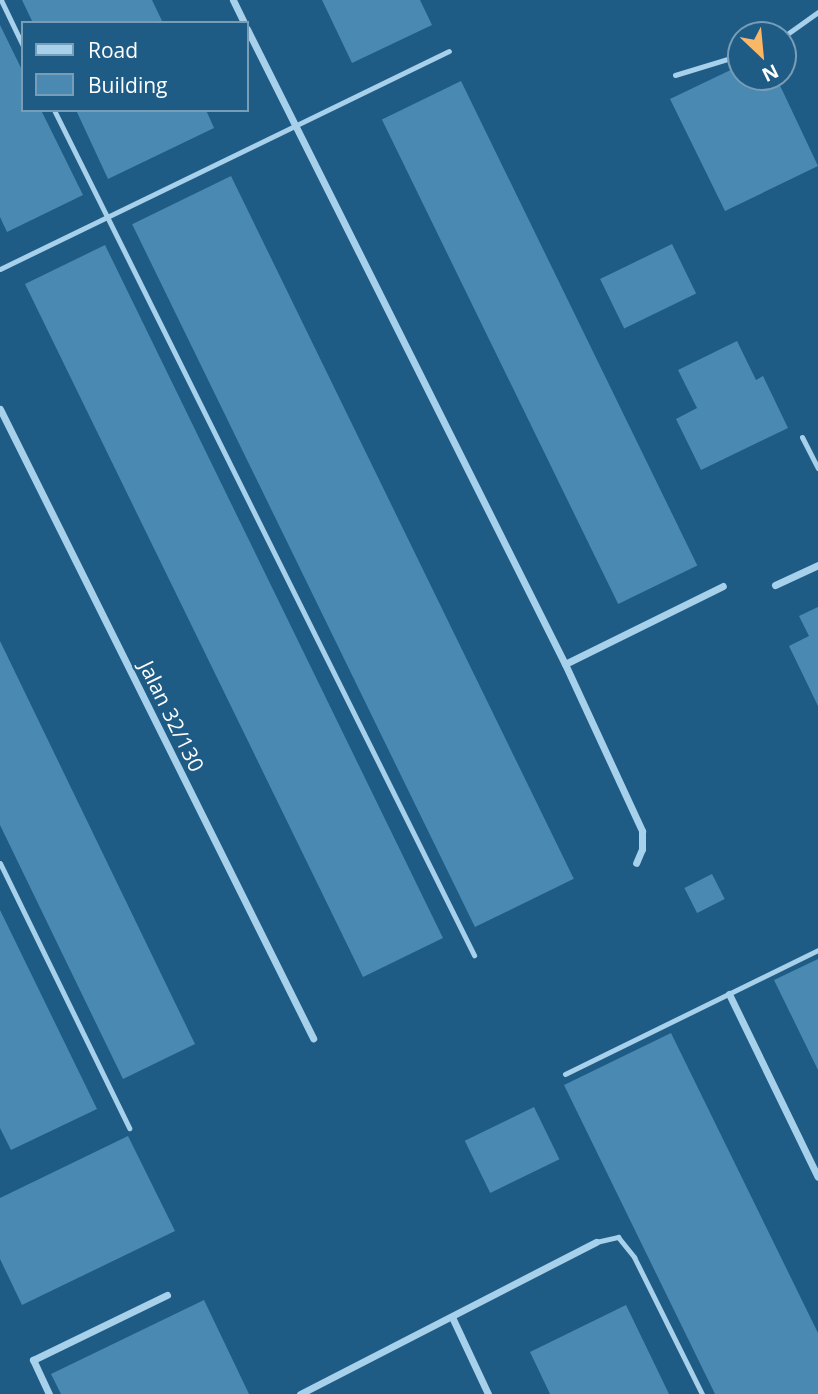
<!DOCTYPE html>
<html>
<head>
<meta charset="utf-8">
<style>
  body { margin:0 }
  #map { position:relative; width:818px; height:1394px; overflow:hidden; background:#1e5c86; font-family:"Open Sans",sans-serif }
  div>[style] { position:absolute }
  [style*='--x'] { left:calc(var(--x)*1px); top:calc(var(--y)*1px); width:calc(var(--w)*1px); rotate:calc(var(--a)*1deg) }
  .building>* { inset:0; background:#4a89b1; transform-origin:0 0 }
  .service>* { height:5px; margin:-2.5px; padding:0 2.5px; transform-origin:2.5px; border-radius:2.5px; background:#a7d0eb }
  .minor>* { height:7px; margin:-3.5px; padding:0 3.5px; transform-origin:3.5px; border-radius:3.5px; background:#a7d0eb }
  span { translate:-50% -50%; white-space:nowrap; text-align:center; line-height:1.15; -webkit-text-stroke:5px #1e5c86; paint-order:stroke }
  .street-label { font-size:21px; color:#fff }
  .legend { position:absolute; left:21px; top:21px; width:228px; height:91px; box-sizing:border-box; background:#1e5c86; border:2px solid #789db6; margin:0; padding:9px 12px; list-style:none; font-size:21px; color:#fff }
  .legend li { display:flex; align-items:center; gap:14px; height:35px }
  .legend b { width:35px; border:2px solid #789db6 }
  .north { position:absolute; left:727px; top:21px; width:70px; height:70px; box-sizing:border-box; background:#1e5c86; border:2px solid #789db6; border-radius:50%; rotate:154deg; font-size:19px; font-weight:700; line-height:28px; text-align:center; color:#fff }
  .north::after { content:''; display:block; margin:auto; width:24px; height:32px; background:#fab766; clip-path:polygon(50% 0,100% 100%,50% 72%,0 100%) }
</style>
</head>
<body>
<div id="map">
  <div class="building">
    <div style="clip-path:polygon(22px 0,152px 0,163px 23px,33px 23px)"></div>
    <div style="clip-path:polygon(322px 0,420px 0,432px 25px,352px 63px)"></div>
    <div style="clip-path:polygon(0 25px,23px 72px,23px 110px,41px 110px,83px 195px,7px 232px,0 217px)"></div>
    <div style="clip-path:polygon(741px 65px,741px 77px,776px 77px,818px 166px,725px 211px,670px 99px)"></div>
    <div style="left:461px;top:81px;width:539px;height:88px;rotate:64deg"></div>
    <div style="clip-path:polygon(76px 110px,206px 110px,214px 128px,108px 179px)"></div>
    <div style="left:231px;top:176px;width:782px;height:110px;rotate:64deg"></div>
    <div style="left:672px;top:244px;width:55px;height:80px;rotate:64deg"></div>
    <div style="left:105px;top:245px;width:771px;height:89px;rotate:64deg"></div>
    <div style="clip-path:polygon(737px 341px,756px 380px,763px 376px,788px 428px,701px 470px,676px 419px,697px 408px,678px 370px)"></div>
    <div style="clip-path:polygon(818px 607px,818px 706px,789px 646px,809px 636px,799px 616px)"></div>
    <div style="clip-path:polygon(0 641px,195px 1044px,123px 1079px,0 825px)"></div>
    <div style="left:712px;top:874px;width:28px;height:31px;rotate:63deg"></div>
    <div style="clip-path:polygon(0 910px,97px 1109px,11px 1150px,0 1128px)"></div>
    <div style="clip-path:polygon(818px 959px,818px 1070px,774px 980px)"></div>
    <div style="clip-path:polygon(671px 1033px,818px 1333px,818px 1394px,715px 1394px,564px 1085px)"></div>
    <div style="left:534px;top:1107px;width:58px;height:77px;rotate:64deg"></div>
    <div style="clip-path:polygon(128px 1136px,175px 1231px,22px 1305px,0 1259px,0 1198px)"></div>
    <div style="clip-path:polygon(204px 1300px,249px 1394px,61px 1394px,51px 1374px)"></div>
    <div style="clip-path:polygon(626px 1305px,669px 1394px,550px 1394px,530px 1352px)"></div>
  </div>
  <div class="service">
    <div style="--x:1;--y:0;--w:51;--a:64.4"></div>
    <div style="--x:783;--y:37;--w:43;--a:-35.5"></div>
    <div style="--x:675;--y:75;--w:69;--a:-16.9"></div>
    <div style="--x:54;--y:110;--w:944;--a:63.57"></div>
    <div style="--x:0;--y:269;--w:499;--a:-25.9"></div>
    <div style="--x:802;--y:437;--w:35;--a:63"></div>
    <div style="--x:0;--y:863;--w:295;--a:64"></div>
    <div style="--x:565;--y:1074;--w:282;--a:-26.1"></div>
    <div style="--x:596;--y:1242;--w:23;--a:-13"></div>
    <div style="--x:618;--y:1237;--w:26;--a:51"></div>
    <div style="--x:634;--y:1257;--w:153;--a:63.6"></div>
  </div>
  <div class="minor">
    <div style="--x:233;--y:0;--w:25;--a:64"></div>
    <div style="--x:247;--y:29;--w:710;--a:63.4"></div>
    <div style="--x:565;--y:664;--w:184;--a:65.2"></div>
    <div style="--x:642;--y:831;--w:18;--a:90"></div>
    <div style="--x:642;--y:849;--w:15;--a:113"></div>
    <div style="--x:0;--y:409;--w:703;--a:63.54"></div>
    <div style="--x:775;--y:585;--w:47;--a:-24.9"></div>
    <div style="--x:565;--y:664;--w:176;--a:-26.3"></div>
    <div style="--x:729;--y:994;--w:203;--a:64.1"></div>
    <div style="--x:452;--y:1317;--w:85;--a:64.9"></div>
    <div style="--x:49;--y:1394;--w:38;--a:-115"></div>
    <div style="--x:33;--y:1360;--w:149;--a:-25.9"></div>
    <div style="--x:300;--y:1394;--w:333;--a:-27.2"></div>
  </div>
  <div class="street-label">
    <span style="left:172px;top:716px;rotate:64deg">Jalan 32/130</span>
  </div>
  <ul class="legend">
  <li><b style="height:9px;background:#a7d0eb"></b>Road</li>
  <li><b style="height:19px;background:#4a89b1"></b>Building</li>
  </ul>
  <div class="north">N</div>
</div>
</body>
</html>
